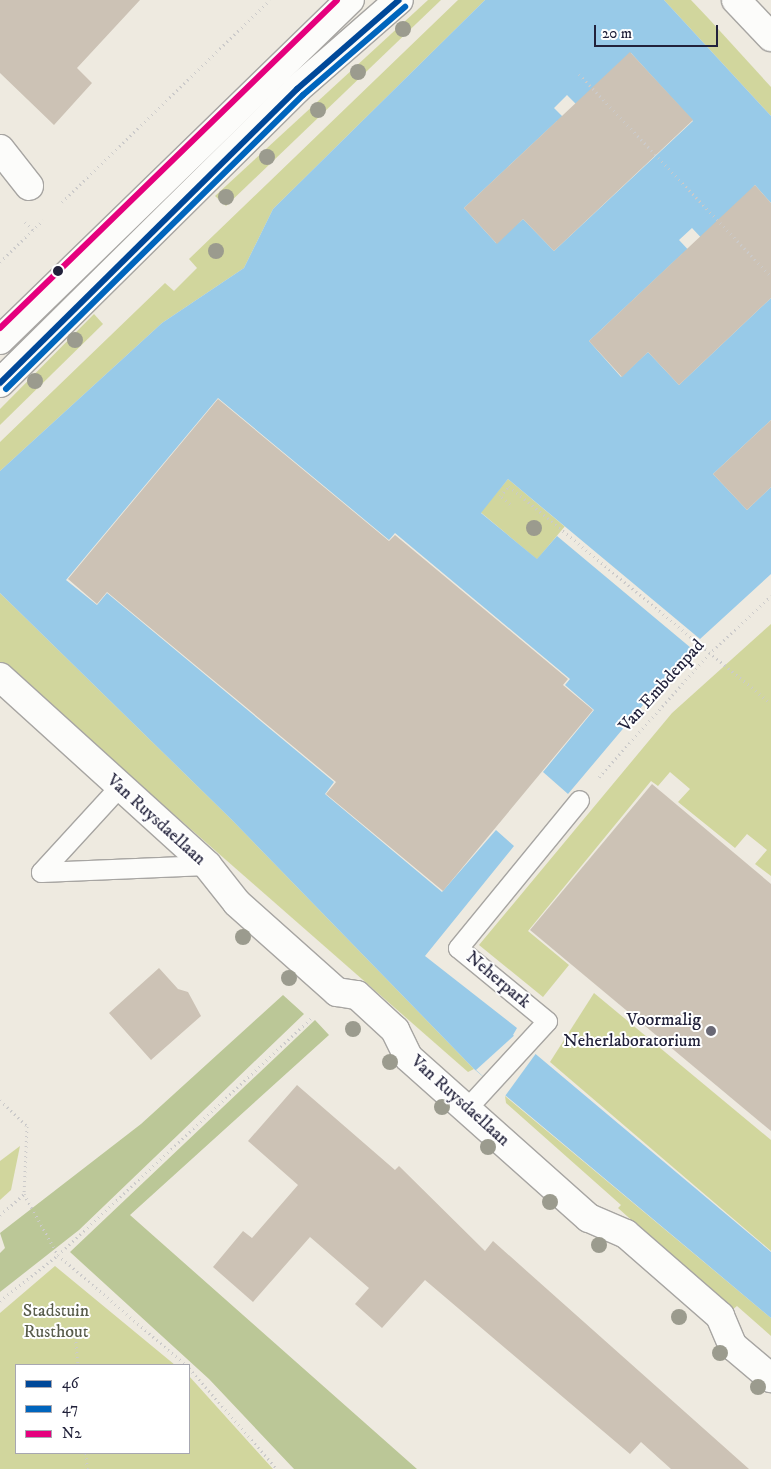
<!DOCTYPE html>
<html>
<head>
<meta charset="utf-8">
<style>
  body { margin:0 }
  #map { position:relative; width:771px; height:1469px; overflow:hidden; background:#eeeae0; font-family:"IM FELL DW Pica",serif }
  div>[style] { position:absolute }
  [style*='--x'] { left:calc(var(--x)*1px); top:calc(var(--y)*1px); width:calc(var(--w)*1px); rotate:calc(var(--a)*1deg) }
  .green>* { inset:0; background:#d1d69d; transform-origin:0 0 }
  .forest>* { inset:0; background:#bbc797 }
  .water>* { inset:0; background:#98cae8 }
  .pier>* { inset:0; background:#eeeae0 }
  .building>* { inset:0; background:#ccc2b5 }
  .path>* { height:3px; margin-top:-1.5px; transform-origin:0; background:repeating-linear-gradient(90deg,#cbcaca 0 1px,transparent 0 5px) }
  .roads { filter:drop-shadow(1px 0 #a7a5a2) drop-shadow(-1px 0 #a7a5a2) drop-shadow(0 1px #a7a5a2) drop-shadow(0 -1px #a7a5a2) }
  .service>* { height:19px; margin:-9.5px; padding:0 9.5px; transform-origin:9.5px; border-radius:9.5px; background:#fcfcfa }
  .minor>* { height:28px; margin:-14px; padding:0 14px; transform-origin:14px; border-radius:14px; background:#fcfcfa }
  .tertiary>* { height:28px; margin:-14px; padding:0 14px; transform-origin:14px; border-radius:14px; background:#fcfcfa }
  .bus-1>* { height:6px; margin:-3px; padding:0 3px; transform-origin:3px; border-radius:3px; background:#004899 }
  .bus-2>* { height:6px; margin:-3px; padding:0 3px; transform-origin:3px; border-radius:3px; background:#0065bd }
  .bus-3>* { height:6px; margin:-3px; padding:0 3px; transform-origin:3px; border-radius:3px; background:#e5007d }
  .trees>* { width:16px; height:16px; margin:-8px; border-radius:50%; background:#9b9b8e }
  .dots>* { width:14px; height:14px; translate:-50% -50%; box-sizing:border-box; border:2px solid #fff; border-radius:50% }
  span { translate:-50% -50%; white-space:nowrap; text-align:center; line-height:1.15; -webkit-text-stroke:4px #fff; paint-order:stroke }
  .street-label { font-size:18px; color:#22223b }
  .poi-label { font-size:18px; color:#22223b }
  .right { translate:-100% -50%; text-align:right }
  .park-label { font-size:18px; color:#575b4a }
  .legend { position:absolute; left:15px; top:1364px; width:175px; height:90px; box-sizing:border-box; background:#fff; border:1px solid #a7a7b1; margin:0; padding:6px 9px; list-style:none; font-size:15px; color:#22223b }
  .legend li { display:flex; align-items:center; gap:10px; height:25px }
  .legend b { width:25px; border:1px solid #a7a7b1 }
  .scale { position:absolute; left:594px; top:25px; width:124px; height:22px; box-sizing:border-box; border:2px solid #22223b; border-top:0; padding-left:6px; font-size:15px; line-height:18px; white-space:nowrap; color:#22223b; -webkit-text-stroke:4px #fff; paint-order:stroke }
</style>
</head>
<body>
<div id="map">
  <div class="green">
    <div style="clip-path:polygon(428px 0,441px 0,226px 206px,215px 196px)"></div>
    <div style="clip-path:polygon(458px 0,485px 0,273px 209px,244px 268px,162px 323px,0 471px,0 442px,165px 283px,174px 291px,197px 268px,189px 259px)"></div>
    <div style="clip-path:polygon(664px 0,691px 0,709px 19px,771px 87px,771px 116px)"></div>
    <div style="clip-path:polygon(94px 314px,103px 324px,0 425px,0 409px)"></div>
    <div style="left:508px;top:479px;width:74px;height:43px;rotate:40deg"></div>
    <div style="clip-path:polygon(0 593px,231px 819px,474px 1069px,468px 1072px,0 662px)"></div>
    <div style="clip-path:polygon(771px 624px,771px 876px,755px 864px,767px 850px,747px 834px,735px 848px,678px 802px,690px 789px,670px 772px,658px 786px,651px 781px,528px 931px,569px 965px,543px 997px,479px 945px,672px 713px)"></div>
    <div style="clip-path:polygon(594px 993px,771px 1140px,771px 1251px,550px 1062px)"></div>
    <div style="clip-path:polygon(505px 1096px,771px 1318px,771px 1336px,737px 1306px,732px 1310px,618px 1208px,621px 1205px,506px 1103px)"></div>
    <div style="clip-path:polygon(20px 1146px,11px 1190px,0 1200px,0 1161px)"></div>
    <div style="clip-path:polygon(55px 1266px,175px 1365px,16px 1365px,16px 1453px,189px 1453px,189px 1376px,273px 1469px,0 1469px,0 1313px)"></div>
  </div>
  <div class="forest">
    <div style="clip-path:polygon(283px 995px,304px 1014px,79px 1230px,0 1292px,0 1253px,5px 1248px,0 1233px,141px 1124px)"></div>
    <div style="clip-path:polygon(315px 1020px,329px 1035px,130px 1215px,417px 1469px,294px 1469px,209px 1379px,70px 1252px)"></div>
  </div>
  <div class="water">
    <div style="clip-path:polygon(evenodd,485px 0,664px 0,771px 116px,771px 203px,755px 185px,708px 245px,692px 228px,679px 240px,695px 257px,682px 254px,589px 341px,621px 377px,648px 352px,679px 385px,771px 298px,771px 420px,713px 474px,747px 510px,771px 487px,771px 574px,700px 639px,508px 479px,481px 513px,537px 559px,557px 536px,691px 648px,568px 794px,543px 772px,594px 710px,565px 685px,570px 679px,395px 533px,389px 540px,218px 398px,66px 580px,97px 605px,107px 593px,334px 782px,325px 794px,442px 892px,496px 830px,514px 846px,425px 956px,517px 1028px,513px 1035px,771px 1252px,771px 1318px,474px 1069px,231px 819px,0 593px,0 471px,162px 323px,244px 268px,273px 209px,485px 0,631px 53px,693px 121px,554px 251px,523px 219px,496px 243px,464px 208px,557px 121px,570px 124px,554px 108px,567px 95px,582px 110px,631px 53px)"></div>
  </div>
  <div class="pier">
    <div style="clip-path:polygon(517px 1033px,537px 1052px,505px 1096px,476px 1070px)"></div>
  </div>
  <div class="building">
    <div style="clip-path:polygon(0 0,140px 0,77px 68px,92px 83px,54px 125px,0 73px)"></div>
    <div style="clip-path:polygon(630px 52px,693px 120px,554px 251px,523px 219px,497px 244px,464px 208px)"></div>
    <div style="clip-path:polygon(755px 185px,771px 203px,771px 298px,679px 385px,648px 352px,622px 377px,589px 341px)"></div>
    <div style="clip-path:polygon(218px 399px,389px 541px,395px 535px,568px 679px,563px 685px,593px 710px,443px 891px,326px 794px,336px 782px,107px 592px,97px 604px,68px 579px)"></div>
    <div style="clip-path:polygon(771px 420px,771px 487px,747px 510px,713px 474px)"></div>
    <div style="clip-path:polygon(652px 784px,771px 884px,771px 1131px,530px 930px)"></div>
    <div style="clip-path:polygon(159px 968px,178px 989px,188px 992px,201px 1016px,151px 1060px,109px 1013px)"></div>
    <div style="clip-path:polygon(297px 1085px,395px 1170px,399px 1166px,485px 1251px,493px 1241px,749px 1469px,671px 1469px,641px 1442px,630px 1454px,425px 1280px,382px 1328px,355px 1304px,369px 1288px,310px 1237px,253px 1302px,213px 1267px,243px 1231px,252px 1238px,298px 1185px,248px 1141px)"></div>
  </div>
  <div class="path">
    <div style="--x:579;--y:74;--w:279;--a:46.5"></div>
    <div style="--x:62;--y:202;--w:290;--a:-44.2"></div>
    <div style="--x:25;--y:222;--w:11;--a:45"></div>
    <div style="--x:0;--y:262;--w:60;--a:-44.3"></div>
    <div style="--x:510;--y:504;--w:13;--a:-141"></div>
    <div style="--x:500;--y:496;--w:13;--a:-48"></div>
    <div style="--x:509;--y:486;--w:337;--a:39.7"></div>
    <div style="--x:599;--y:777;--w:165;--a:-48.2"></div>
    <div style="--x:709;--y:654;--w:85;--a:-43.1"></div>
    <div style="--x:0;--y:1100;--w:37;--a:44"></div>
    <div style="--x:27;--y:1126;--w:68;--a:92.5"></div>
    <div style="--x:24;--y:1194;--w:70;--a:60.9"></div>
    <div style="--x:58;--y:1255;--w:169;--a:40.7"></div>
    <div style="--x:0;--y:1215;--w:32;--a:-41"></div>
    <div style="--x:0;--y:1301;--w:74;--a:-38.4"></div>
    <div style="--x:58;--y:1255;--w:348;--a:-43.1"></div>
    <div style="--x:75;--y:1332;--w:33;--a:85"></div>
    <div style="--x:189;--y:1368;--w:134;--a:48.9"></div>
    <div style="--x:86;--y:1453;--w:16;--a:86"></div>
  </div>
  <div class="roads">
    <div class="service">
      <div style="--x:41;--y:872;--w:166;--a:-2.4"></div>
      <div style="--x:41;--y:872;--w:115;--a:-47.5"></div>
      <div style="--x:467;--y:1108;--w:118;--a:-47.4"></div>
      <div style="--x:547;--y:1021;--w:115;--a:-140.6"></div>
      <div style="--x:458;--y:948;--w:191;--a:-50.7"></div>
    </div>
    <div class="minor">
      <div style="--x:736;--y:0;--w:51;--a:46.6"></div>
      <div style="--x:0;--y:149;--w:47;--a:51.9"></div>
      <div style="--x:0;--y:677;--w:280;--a:42.2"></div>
      <div style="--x:207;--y:865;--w:48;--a:51.7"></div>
      <div style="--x:237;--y:903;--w:134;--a:41.7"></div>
      <div style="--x:337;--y:992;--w:20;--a:9"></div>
      <div style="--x:357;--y:995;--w:52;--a:42.6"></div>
      <div style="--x:395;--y:1030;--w:30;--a:64"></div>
      <div style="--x:408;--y:1057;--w:242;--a:41.7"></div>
      <div style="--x:589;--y:1218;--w:40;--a:23.4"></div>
      <div style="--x:626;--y:1234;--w:125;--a:41.1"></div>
      <div style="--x:720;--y:1316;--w:33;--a:67"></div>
      <div style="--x:733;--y:1346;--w:50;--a:40.1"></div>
    </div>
    <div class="tertiary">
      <div style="--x:0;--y:340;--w:488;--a:-44.2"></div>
      <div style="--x:0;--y:383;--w:418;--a:-44.7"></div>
      <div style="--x:297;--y:89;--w:135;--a:-41.1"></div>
    </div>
  </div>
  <div class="bus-1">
    <div style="--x:0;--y:383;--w:418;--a:-44.7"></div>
    <div style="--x:297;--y:89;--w:135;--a:-41.1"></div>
  </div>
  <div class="bus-2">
    <div style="--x:6;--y:389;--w:418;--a:-44.7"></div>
    <div style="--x:303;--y:95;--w:135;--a:-40.8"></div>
  </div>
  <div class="bus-3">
    <div style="--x:0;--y:328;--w:470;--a:-44.2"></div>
  </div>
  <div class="trees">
    <div style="left:403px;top:29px"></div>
    <div style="left:358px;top:72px"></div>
    <div style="left:318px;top:110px"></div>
    <div style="left:267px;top:157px"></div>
    <div style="left:226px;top:197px"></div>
    <div style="left:216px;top:251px"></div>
    <div style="left:75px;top:340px"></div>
    <div style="left:35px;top:381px"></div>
    <div style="left:534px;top:528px"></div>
    <div style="left:243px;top:937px"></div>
    <div style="left:289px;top:978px"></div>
    <div style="left:353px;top:1029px"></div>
    <div style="left:390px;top:1062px"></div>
    <div style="left:442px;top:1107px"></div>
    <div style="left:488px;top:1147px"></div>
    <div style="left:550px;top:1202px"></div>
    <div style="left:599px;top:1245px"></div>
    <div style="left:679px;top:1317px"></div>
    <div style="left:720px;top:1353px"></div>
    <div style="left:758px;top:1387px"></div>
  </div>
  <div class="dots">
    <div style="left:58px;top:271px;background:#22223b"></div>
    <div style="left:711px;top:1031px;background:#696875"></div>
  </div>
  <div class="street-label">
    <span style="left:662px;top:686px;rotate:-48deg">Van Embdenpad</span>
    <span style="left:156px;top:820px;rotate:42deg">Van Ruysdaellaan</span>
    <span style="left:498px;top:980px;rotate:40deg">Neherpark</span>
    <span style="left:460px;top:1101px;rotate:42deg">Van Ruysdaellaan</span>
  </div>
  <div class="poi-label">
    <span class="right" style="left:701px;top:1031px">Voormalig<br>Neherlaboratorium</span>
  </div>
  <div class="park-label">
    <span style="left:56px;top:1322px">Stadstuin<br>Rusthout</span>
  </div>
  <ul class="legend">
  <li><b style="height:6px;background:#004899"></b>46</li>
  <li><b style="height:6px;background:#0065bd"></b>47</li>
  <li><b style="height:6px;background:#e5007d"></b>N2</li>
  </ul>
  <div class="scale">20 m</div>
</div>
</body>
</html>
